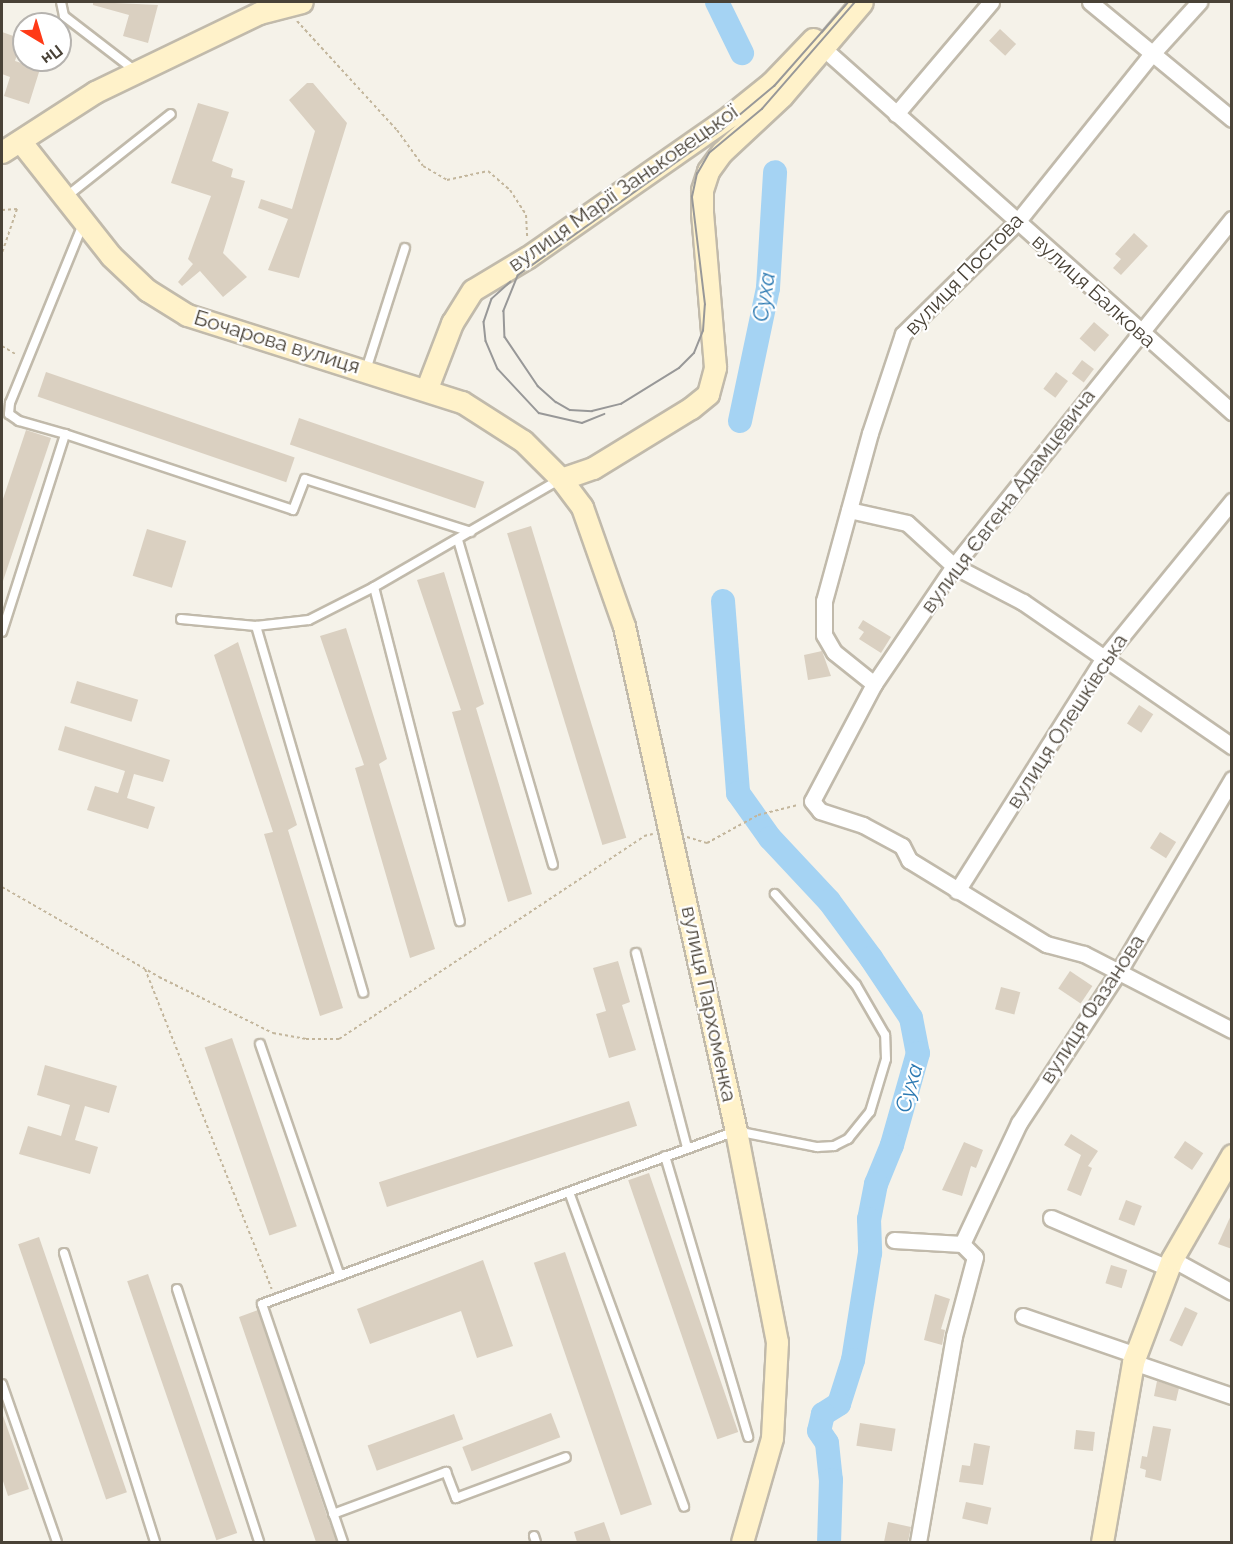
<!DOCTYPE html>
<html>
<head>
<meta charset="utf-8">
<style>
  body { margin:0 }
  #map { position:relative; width:1233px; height:1544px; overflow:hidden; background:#f5f2e9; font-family:Raleway,sans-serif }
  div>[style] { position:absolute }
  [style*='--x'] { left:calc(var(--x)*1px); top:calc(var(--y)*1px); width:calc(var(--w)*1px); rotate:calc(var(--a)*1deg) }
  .river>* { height:24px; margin:-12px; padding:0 12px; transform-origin:12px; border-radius:12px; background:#a5d3f3 }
  .building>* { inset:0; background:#dad0c1; transform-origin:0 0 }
  .path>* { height:2px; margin-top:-1px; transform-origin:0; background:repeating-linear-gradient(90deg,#c3b69c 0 3px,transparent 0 6px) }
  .roads { filter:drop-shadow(2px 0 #c1baab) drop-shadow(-2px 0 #c1baab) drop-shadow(0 2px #c1baab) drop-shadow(0 -2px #c1baab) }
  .lane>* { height:8px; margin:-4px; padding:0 4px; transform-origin:4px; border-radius:4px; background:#fff }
  .street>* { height:15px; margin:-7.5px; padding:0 7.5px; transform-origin:7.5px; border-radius:7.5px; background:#fff }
  .secondary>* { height:21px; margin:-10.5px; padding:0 10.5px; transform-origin:10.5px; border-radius:10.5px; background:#fff2ca }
  .tram>* { height:1.5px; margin:-0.75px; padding:0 0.75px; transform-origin:0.75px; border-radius:0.75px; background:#989898 }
  span { translate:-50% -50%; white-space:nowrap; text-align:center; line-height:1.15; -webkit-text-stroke:4.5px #fff; paint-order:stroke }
  .street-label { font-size:21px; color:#494237 }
  .water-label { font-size:22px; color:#2b79b2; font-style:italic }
  .frame { position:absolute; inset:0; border:3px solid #494237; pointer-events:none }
  .north { position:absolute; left:12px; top:12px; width:60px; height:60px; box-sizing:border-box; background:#fff; border:2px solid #b6b3af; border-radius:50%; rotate:142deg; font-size:16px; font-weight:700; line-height:24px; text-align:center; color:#494237 }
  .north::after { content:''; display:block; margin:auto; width:21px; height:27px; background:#ff3a17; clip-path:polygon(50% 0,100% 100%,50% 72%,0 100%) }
</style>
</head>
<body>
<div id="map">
  <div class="river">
    <div style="--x:717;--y:2;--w:57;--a:63.9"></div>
    <div style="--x:740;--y:421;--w:136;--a:-78.1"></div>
    <div style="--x:768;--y:288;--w:116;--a:-86.5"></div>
    <div style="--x:723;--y:601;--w:193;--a:85.5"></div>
    <div style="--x:738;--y:793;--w:55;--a:54.6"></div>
    <div style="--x:770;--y:838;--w:86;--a:46.9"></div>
    <div style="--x:829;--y:901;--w:71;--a:53.6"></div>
    <div style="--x:871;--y:958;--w:72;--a:56.3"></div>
    <div style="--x:911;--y:1018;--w:36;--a:79"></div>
    <div style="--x:918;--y:1053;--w:96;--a:105.8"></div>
    <div style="--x:892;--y:1145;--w:42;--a:112.3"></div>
    <div style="--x:876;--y:1184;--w:36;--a:101"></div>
    <div style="--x:869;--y:1219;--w:34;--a:88"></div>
    <div style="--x:870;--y:1253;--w:108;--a:99"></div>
    <div style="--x:853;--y:1360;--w:46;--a:107.7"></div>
    <div style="--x:839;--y:1404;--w:19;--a:148"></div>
    <div style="--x:823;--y:1414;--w:17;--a:103"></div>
    <div style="--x:819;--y:1431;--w:14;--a:56"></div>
    <div style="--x:827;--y:1443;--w:37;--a:84"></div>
    <div style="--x:831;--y:1480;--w:62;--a:91.8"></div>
  </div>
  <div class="building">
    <div style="clip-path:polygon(93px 2px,158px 5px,148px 43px,123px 36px,129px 15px,93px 5px)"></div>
    <div style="left:1000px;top:29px;width:22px;height:16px;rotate:43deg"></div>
    <div style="clip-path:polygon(2px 32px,22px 39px,15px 61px,40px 69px,29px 104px,4px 96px,10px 77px,2px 74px)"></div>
    <div style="clip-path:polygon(307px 83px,313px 83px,347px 123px,299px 278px,268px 270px,288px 219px,258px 208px,261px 199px,292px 209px,315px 131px,289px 100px)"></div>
    <div style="clip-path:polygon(198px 103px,229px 112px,212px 161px,233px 169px,231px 177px,245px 181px,223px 253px,247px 277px,223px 297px,200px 271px,182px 286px,178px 282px,193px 264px,188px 259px,211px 196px,171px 183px)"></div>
    <div style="clip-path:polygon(1134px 233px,1148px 246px,1121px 275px,1113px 268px,1121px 259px,1115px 254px)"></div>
    <div style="left:1094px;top:322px;width:20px;height:22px;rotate:41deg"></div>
    <div style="left:1082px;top:360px;width:15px;height:17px;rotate:37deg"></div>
    <div style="left:46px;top:372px;width:263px;height:26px;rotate:19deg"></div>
    <div style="left:1056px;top:372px;width:15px;height:21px;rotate:37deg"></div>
    <div style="left:299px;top:418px;width:196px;height:28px;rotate:19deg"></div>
    <div style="clip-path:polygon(26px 430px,51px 438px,3px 581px,2px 502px)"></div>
    <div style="left:531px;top:526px;width:326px;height:25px;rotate:73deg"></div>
    <div style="left:147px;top:529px;width:41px;height:49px;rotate:17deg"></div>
    <div style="clip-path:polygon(444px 572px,484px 704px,476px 708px,532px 894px,508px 902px,452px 712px,461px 710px,417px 580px)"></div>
    <div style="clip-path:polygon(863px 620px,891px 637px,881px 653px,859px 639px,864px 632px,858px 628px)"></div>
    <div style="clip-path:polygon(346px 628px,387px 759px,379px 764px,435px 949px,410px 958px,355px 768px,364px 765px,320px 636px)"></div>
    <div style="clip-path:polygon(238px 642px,297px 825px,288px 830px,343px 1008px,320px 1016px,264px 834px,273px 832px,214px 655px)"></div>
    <div style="clip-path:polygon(822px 651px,831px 676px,808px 680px,804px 655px)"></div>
    <div style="left:77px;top:681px;width:64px;height:23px;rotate:17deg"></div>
    <div style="left:1139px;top:705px;width:17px;height:22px;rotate:33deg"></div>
    <div style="clip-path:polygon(65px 726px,170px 760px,163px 782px,134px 774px,127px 798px,155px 807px,148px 829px,87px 810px,95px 786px,118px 793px,125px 771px,58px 750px)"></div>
    <div style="left:1160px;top:832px;width:19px;height:19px;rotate:32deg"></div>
    <div style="clip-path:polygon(618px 961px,630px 1002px,622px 1005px,636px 1050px,609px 1058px,596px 1014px,606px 1011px,593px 968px)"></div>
    <div style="left:1070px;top:971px;width:27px;height:21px;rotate:34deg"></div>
    <div style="left:1001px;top:987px;width:20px;height:23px;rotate:15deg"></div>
    <div style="left:232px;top:1038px;width:199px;height:29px;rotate:71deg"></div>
    <div style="clip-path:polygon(45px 1065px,117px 1086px,109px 1113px,85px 1106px,75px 1140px,98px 1147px,90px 1174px,19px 1154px,28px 1126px,61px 1136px,70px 1105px,37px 1095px)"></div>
    <div style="left:629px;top:1101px;width:26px;height:263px;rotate:72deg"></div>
    <div style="clip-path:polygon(1071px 1134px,1098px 1151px,1088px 1166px,1092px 1168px,1081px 1196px,1067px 1190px,1081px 1155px,1064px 1145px)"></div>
    <div style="left:1185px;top:1141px;width:22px;height:20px;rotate:34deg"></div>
    <div style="clip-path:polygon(964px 1142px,983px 1150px,976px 1168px,971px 1166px,962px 1196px,942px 1190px)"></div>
    <div style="left:649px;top:1173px;width:274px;height:22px;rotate:71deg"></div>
    <div style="left:1126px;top:1200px;width:17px;height:21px;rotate:21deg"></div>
    <div style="clip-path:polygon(1232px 1213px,1232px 1249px,1218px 1244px)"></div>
    <div style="left:39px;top:1237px;width:270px;height:22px;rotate:71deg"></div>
    <div style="left:565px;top:1252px;width:267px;height:33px;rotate:71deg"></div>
    <div style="clip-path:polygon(483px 1260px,513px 1346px,477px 1358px,461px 1311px,370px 1344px,357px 1309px)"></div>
    <div style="left:1111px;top:1265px;width:17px;height:19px;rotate:17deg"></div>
    <div style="left:148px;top:1274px;width:274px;height:22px;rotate:71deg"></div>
    <div style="clip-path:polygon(935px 1294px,950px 1299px,941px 1329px,945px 1330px,942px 1345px,924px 1340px)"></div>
    <div style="left:1185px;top:1307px;width:14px;height:37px;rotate:25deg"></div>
    <div style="clip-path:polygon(258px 1310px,327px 1516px,337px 1542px,316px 1542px,239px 1317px)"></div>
    <div style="clip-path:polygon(1157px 1381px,1179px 1388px,1176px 1401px,1154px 1396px)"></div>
    <div style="clip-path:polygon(2px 1413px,29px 1489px,8px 1496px,2px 1478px)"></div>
    <div style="left:551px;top:1413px;width:26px;height:95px;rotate:69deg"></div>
    <div style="left:454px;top:1414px;width:27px;height:92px;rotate:70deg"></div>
    <div style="left:860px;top:1423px;width:36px;height:23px;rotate:9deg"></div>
    <div style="clip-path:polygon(1153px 1426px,1171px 1429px,1161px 1481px,1145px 1477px,1146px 1470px,1140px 1468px,1142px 1456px,1147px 1457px)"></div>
    <div style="left:1076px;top:1430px;width:19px;height:19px;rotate:6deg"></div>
    <div style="clip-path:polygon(974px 1443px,990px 1446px,983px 1485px,959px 1482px,962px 1465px,970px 1466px)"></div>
    <div style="left:966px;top:1502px;width:26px;height:17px;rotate:13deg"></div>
    <div style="clip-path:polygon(604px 1522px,611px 1542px,577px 1542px,574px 1532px)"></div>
    <div style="clip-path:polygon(888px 1522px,911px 1527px,908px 1542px,884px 1542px)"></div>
  </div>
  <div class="path">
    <div style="--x:297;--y:21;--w:148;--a:47.5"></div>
    <div style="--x:397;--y:130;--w:44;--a:54.2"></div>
    <div style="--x:423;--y:166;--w:28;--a:30"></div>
    <div style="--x:447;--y:180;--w:42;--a:-12.4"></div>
    <div style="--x:488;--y:171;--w:29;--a:41"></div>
    <div style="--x:510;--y:190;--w:30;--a:57"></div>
    <div style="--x:526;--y:215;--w:21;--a:87"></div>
    <div style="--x:2;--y:210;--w:15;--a:-4"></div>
    <div style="--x:17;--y:209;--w:46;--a:108.8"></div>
    <div style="--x:2;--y:346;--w:17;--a:31"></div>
    <div style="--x:687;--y:837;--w:21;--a:17"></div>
    <div style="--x:707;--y:843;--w:58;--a:-28.8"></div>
    <div style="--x:758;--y:815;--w:41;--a:-14"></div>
    <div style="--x:2;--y:887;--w:181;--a:29.8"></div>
    <div style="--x:159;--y:977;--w:127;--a:26.2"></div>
    <div style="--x:273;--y:1033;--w:34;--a:10"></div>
    <div style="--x:306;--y:1039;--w:33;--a:0"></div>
    <div style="--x:339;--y:1039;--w:366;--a:-33.6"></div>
    <div style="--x:644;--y:836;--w:9;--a:-13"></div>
    <div style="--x:145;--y:969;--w:344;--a:68.4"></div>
  </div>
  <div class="roads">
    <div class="lane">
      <div style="--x:61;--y:2;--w:14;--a:78"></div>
      <div style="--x:64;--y:16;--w:88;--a:37.6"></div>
      <div style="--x:67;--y:196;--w:132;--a:-38.3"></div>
      <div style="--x:366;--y:370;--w:128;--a:-72.3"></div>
      <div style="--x:65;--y:434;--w:240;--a:18.4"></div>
      <div style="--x:293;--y:510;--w:33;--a:-69"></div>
      <div style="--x:305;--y:479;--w:174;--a:17.7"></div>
      <div style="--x:458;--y:540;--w:338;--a:73.7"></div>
      <div style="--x:374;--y:587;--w:345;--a:75.6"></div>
      <div style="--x:181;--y:619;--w:75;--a:5.3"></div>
      <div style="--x:256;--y:626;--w:53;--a:-6.5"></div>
      <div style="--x:309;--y:620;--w:73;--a:-26.9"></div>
      <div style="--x:374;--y:587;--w:215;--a:-30.1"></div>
      <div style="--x:256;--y:626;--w:382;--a:73.7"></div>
      <div style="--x:2;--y:632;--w:208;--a:-72.3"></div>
      <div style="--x:65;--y:434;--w:48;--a:-164.2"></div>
      <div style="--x:19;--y:421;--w:12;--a:-145"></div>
      <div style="--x:9;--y:414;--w:11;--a:-85"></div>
      <div style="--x:10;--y:403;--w:193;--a:-67.8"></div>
      <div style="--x:636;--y:953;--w:202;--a:75.3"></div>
      <div style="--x:260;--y:1044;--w:245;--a:71"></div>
      <div style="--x:665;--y:1156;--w:293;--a:73.5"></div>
      <div style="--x:569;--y:1192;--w:335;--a:69.9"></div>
      <div style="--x:64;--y:1253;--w:303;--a:72.5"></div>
      <div style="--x:177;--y:1289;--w:266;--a:72"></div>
      <div style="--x:2;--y:1384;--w:167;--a:70.8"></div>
      <div style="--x:333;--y:1514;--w:121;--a:-20.4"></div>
      <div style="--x:446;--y:1472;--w:28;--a:69"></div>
      <div style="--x:456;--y:1498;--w:117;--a:-20.4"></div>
      <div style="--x:534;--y:1536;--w:6;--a:72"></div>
      <div style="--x:343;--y:1542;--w:251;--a:-108.8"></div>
      <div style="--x:262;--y:1304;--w:505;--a:-20.05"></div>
      <div style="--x:736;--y:1131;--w:83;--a:11.2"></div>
      <div style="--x:817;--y:1147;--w:17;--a:-3"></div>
      <div style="--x:834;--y:1146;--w:16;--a:-27"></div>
      <div style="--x:848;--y:1139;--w:35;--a:-51"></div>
      <div style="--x:870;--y:1112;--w:55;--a:-73.2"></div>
      <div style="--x:886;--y:1059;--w:24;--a:-92"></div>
      <div style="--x:885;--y:1035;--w:58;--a:-120.1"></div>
      <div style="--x:856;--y:985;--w:122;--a:-131.7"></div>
    </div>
    <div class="street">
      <div style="--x:1090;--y:2;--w:184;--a:39.5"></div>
      <div style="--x:823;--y:48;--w:548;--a:41.67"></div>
      <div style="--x:896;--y:114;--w:147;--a:-49.7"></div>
      <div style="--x:1232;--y:219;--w:445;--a:128.7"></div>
      <div style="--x:954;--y:566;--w:143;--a:124.1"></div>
      <div style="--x:874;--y:684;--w:132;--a:117.9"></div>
      <div style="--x:812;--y:801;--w:13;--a:51"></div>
      <div style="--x:820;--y:811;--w:45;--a:18"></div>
      <div style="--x:863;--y:825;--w:44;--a:28.3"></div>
      <div style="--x:902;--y:846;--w:16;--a:63"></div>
      <div style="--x:909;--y:860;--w:161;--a:31.5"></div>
      <div style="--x:1046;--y:944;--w:39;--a:15"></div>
      <div style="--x:1084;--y:954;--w:166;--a:27.2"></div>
      <div style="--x:849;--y:510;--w:59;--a:12.6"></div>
      <div style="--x:907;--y:523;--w:64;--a:42.5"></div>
      <div style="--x:954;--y:566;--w:78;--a:27.6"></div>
      <div style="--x:1023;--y:602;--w:254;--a:34.6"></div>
      <div style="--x:874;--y:684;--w:51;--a:-141.3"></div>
      <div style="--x:834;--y:652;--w:20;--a:-120"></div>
      <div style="--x:824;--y:635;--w:34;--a:-90"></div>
      <div style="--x:824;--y:601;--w:174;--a:-74.7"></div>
      <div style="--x:870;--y:433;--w:104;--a:-71.6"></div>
      <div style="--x:903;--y:334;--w:160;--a:-44.5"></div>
      <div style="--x:1017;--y:222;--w:214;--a:-51.3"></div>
      <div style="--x:1151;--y:55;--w:72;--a:-47.8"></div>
      <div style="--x:957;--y:891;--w:275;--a:-57.8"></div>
      <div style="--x:1104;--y:658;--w:203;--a:-50.8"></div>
      <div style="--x:1051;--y:1218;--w:127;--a:23.1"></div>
      <div style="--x:894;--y:1240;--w:68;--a:3.4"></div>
      <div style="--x:962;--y:1244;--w:18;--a:45"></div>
      <div style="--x:975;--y:1257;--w:82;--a:104.9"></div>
      <div style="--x:954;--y:1336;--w:209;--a:99.9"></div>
      <div style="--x:962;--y:1244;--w:134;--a:-64.8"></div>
      <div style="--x:1019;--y:1123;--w:188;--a:-56.7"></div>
      <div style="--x:1122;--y:966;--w:217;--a:-59.5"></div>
      <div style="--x:1172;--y:1259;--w:68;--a:28.8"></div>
      <div style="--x:1023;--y:1316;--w:120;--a:19"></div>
      <div style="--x:1133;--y:1362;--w:105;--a:19"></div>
    </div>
    <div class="secondary">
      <div style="--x:21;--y:142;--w:145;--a:51.7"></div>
      <div style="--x:111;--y:256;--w:50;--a:43.4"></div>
      <div style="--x:147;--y:290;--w:47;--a:32"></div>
      <div style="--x:187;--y:315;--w:288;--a:17.6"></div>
      <div style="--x:462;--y:402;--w:72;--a:32.6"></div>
      <div style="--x:523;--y:441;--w:54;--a:45"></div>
      <div style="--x:561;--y:479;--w:35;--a:53"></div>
      <div style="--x:582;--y:507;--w:126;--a:70.6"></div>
      <div style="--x:624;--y:626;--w:517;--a:77.5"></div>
      <div style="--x:736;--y:1131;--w:215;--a:79"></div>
      <div style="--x:777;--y:1342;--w:96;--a:93"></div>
      <div style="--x:772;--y:1438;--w:108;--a:106.1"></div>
      <div style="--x:2;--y:152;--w:111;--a:-32.8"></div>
      <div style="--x:95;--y:92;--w:182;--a:-25.7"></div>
      <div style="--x:259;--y:13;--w:44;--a:-14.3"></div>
      <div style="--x:427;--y:388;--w:70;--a:-69"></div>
      <div style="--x:452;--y:323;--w:39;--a:-58"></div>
      <div style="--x:473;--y:290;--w:64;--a:-31"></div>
      <div style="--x:528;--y:257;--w:246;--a:-34.9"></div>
      <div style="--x:730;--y:116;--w:53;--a:-38.8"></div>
      <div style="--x:771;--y:83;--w:61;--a:-46.3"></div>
      <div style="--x:561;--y:479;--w:34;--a:-19"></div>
      <div style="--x:593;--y:468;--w:115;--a:-31.5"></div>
      <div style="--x:691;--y:408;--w:22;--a:-39"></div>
      <div style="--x:708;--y:394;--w:28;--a:-75"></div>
      <div style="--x:715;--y:367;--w:156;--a:-94.8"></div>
      <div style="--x:702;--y:212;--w:22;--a:-90"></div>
      <div style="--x:702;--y:190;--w:20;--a:-72"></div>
      <div style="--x:708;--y:171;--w:24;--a:-54"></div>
      <div style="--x:722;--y:152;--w:82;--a:-43"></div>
      <div style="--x:782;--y:96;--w:123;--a:-49.6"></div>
      <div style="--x:1102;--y:1542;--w:183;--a:-80.2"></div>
      <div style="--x:1133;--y:1362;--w:110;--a:-69.3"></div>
      <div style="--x:1172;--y:1259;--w:120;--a:-60"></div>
    </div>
  </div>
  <div class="tram">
    <div style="--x:849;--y:2;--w:112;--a:131.4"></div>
    <div style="--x:775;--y:86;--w:70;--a:140.2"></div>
    <div style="--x:721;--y:131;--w:249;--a:144.5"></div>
    <div style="--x:518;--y:276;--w:38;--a:112"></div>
    <div style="--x:504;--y:311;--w:26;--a:88"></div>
    <div style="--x:505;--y:337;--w:59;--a:56"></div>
    <div style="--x:538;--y:386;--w:24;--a:42"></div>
    <div style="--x:556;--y:402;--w:16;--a:30"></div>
    <div style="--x:570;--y:410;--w:22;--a:3"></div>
    <div style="--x:592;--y:411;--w:30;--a:-14"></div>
    <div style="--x:621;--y:404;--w:68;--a:-31.8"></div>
    <div style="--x:679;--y:368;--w:21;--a:-45"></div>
    <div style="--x:694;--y:353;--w:24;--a:-68"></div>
    <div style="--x:703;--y:331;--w:26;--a:-86"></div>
    <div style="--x:705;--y:305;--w:109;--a:-96.9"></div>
    <div style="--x:692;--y:197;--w:24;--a:-78"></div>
    <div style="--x:697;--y:174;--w:24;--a:-60"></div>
    <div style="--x:709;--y:153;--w:69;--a:-39.7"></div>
    <div style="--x:762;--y:109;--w:142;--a:-49"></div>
    <div style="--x:511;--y:282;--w:25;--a:138"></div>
    <div style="--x:492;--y:299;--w:24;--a:109"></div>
    <div style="--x:484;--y:322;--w:19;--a:84"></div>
    <div style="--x:486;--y:341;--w:30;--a:67"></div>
    <div style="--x:498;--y:369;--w:60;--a:47"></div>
    <div style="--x:539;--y:413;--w:44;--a:13.1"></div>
    <div style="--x:582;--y:423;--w:24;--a:-22"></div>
  </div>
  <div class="street-label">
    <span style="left:623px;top:188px;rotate:-35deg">вулиця Марії Заньковецької</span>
    <span style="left:964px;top:274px;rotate:-46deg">вулиця Постова</span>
    <span style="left:1094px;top:291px;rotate:42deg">вулиця Балкова</span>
    <span style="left:277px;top:342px;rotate:17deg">Бочарова вулиця</span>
    <span style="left:1008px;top:501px;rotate:-53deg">вулиця Євгена Адамцевича</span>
    <span style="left:1067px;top:721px;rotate:-57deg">вулиця Олешківська</span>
    <span style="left:709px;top:1004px;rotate:78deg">вулиця Пархоменка</span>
    <span style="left:1092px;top:1009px;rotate:-57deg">вулиця Фазанова</span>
  </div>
  <div class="water-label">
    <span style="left:764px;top:297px;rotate:-81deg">Суха</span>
    <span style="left:909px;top:1088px;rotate:-74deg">Суха</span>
  </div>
  <div class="frame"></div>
  <div class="north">Пн</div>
</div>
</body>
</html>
